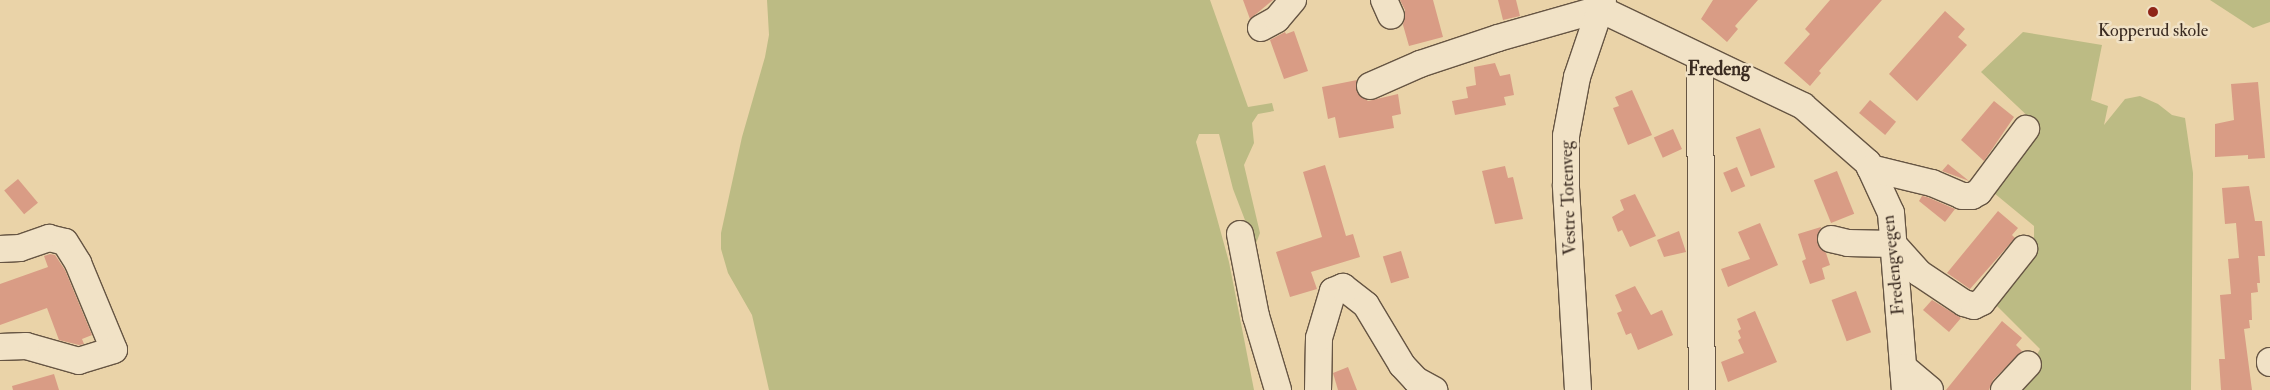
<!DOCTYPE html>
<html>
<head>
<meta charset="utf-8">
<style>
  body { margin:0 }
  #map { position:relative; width:2270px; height:390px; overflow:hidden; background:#ead3a8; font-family:"IM FELL Double Pica",serif }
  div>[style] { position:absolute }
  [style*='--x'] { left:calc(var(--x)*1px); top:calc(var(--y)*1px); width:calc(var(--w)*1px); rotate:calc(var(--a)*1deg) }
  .green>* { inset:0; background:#bcbb84 }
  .building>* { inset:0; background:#d99c85; transform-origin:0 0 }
  .roads { filter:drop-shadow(1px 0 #665543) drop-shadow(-1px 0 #665543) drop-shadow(0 1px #665543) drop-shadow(0 -1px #665543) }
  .minor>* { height:26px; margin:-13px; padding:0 13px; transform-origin:13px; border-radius:13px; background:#f1e2c6 }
  .dots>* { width:14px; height:14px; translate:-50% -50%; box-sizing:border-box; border:2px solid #f1e2c6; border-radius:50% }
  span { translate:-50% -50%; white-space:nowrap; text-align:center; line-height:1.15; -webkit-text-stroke:5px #f1e2c6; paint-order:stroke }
  .poi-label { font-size:18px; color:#3a2b21 }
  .street-label { font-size:18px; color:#3a2b21 }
  .neighbourhood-label { font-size:19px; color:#3a2b21; font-weight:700 }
</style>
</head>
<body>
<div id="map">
  <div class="green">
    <div style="clip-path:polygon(767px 0,1210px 0,1248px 107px,1272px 103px,1274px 111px,1258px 114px,1252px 123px,1254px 143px,1244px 165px,1260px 233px,1255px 246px,1233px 189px,1219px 134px,1199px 134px,1196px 142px,1229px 262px,1254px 390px,769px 390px,752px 315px,728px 273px,721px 249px,721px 233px,742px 137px,765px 57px,769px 35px)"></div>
    <div style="clip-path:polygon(2210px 0,2270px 0,2270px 22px,2253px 28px)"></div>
    <div style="clip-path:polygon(2023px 32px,2102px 45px,2091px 100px,2108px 106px,2104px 125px,2125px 99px,2140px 96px,2158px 104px,2172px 115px,2185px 118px,2193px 173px,2191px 390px,2018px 390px,2040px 349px,1995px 304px,2034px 249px,2034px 226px,1994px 193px,2034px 122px,1981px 72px)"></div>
  </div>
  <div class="building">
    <div style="clip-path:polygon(1243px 0,1273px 0,1250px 19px)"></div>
    <div style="clip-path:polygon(1400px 0,1433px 0,1443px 37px,1409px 46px,1403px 25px,1405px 10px)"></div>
    <div style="clip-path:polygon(1498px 0,1516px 0,1520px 16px,1503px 20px)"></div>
    <div style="clip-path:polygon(1713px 0,1758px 0,1735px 26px,1738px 29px,1727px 42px,1701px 19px)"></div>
    <div style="clip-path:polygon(1830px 0,1882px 0,1819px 71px,1821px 73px,1810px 86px,1784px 63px,1810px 34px,1805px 29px)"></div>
    <div style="clip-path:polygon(1945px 11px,1965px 29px,1958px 37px,1967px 45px,1917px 101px,1889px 74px)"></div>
    <div style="clip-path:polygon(1294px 31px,1308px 71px,1284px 79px,1270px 40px,1285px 32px,1286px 34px)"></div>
    <div style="clip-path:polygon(1495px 63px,1500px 76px,1510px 74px,1514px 95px,1504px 97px,1506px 105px,1455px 115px,1452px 101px,1468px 98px,1466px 87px,1476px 85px,1474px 67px)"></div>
    <div style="clip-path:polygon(1357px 80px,1357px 92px,1368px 101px,1398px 94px,1401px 114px,1392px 116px,1394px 128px,1339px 138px,1335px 117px,1328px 119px,1322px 87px)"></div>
    <div style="clip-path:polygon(2258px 82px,2265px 158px,2248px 159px,2248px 155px,2215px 157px,2215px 124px,2234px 120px,2231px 84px)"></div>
    <div style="clip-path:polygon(1632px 90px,1652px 135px,1628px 145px,1613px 108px,1619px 106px,1615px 97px)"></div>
    <div style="left:1870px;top:100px;width:34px;height:17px;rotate:40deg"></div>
    <div style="clip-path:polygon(1994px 101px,2014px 117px,1984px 161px,1961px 140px)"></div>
    <div style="left:1760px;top:128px;width:42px;height:26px;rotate:69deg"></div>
    <div style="left:1673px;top:129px;width:22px;height:21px;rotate:66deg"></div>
    <div style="clip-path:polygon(1948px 164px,1969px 181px,1942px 171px)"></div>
    <div style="clip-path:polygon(1325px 165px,1346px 236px,1353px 234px,1360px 257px,1311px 272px,1317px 289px,1290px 297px,1276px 252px,1322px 237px,1303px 172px)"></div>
    <div style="clip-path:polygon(1505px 166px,1508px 178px,1513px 177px,1523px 219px,1495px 224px,1482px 171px)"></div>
    <div style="left:1737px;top:167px;width:21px;height:15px;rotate:67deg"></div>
    <div style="left:1837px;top:171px;width:46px;height:25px;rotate:68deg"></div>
    <div style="left:18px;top:179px;width:31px;height:18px;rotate:50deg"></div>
    <div style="clip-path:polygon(2249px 186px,2255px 221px,2262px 221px,2265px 256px,2258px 256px,2260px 283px,2257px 283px,2258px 292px,2251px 293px,2252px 320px,2249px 320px,2250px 328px,2244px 329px,2252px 390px,2221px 390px,2219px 359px,2225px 359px,2220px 295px,2231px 294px,2228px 259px,2239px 258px,2236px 223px,2225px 224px,2222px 188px)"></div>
    <div style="clip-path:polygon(1635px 194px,1656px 236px,1630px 247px,1622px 230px,1618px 232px,1612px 217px,1624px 210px,1620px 200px)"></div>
    <div style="clip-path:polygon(1922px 196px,1927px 197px,1955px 209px,1945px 222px,1919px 201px)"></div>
    <div style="clip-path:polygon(1998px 211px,2018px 228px,2012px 235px,2015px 238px,1970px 289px,1947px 273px)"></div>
    <div style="clip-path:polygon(1760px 223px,1778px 265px,1728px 287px,1721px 269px,1750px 259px,1738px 232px)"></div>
    <div style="clip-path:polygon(1821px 227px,1817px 243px,1826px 253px,1830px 265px,1822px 268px,1825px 279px,1810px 284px,1802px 261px,1806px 259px,1798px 234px)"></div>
    <div style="clip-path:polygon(1679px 231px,1686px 252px,1664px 257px,1657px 240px)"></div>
    <div style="left:1401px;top:251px;width:28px;height:19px;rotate:73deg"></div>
    <div style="clip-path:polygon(50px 254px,55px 255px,65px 270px,92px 335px,82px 339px,84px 344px,79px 345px,59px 340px,47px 308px,0 325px,0 284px,48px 267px,44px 256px)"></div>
    <div style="clip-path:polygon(1635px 286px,1651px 315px,1662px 310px,1673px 335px,1638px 350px,1631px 333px,1626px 335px,1617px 313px,1622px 311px,1615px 295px)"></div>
    <div style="left:1856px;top:291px;width:44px;height:26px;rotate:70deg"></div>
    <div style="clip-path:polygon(1932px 300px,1961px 318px,1949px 332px,1923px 310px)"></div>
    <div style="clip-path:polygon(1755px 311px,1777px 362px,1728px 382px,1721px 362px,1744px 353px,1738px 340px,1741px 338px,1738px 331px,1741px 329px,1737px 319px)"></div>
    <div style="clip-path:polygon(2002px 321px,2022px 338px,2016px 345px,2022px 351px,1993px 380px,1989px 390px,1946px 390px)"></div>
    <div style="clip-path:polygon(1348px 367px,1357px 390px,1338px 390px,1333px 373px)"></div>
    <div style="clip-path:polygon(54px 374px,59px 390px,13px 390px,12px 386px)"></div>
  </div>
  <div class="roads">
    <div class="minor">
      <div style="--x:1384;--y:0;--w:17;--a:66"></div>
      <div style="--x:1261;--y:28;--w:18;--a:-29"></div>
      <div style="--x:1277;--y:19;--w:25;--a:-50"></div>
      <div style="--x:1700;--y:58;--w:332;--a:89.7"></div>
      <div style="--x:1370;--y:86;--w:55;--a:-23.7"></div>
      <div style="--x:1420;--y:64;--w:82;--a:-18.4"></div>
      <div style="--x:1498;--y:38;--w:106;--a:-15.9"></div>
      <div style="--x:1600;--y:9;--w:225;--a:25.5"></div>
      <div style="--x:1803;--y:106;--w:86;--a:41.2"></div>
      <div style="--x:1868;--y:163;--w:55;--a:65.3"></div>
      <div style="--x:1891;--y:213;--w:178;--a:85.5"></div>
      <div style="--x:1870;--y:168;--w:64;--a:13.6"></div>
      <div style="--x:1932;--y:183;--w:33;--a:23"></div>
      <div style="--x:1962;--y:196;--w:10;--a:0"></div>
      <div style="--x:1972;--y:196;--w:8;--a:-30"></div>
      <div style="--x:1979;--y:192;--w:79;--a:-53.3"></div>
      <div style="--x:1240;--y:234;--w:84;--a:79"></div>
      <div style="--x:1256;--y:316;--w:77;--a:73.4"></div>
      <div style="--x:1831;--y:239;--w:17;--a:13"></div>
      <div style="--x:1848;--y:243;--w:45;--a:1.3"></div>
      <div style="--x:1893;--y:244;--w:39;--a:48"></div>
      <div style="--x:1919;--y:273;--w:54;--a:33.7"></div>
      <div style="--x:1964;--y:303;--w:10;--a:17"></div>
      <div style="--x:1974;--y:306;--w:9;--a:-27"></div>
      <div style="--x:1982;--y:302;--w:68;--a:-51.6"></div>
      <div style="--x:0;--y:249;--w:20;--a:-3"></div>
      <div style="--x:20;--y:248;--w:31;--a:-19"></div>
      <div style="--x:49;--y:238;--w:16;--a:14"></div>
      <div style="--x:65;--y:242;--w:25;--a:58"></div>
      <div style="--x:78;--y:263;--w:94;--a:67.5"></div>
      <div style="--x:114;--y:350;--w:37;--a:163"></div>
      <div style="--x:79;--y:361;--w:55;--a:-164.2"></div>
      <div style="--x:26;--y:346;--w:26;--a:178"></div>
      <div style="--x:2270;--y:361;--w:2;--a:90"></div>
      <div style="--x:1903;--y:367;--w:35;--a:40"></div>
      <div style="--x:1318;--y:390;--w:52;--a:-88.9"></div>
      <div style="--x:1319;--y:338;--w:49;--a:-73.4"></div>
      <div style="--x:1333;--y:291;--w:11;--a:-22"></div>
      <div style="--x:1343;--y:287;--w:29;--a:38"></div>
      <div style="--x:1366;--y:305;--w:70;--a:59"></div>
      <div style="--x:1402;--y:365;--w:21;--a:47"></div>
      <div style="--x:1416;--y:380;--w:21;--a:29"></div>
      <div style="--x:1578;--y:390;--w:205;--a:-93.4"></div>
      <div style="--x:1566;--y:185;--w:49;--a:-90"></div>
      <div style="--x:1566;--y:136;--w:60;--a:-79.4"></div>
      <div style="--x:1577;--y:77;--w:81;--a:-71.3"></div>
      <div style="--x:2004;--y:390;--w:35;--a:-47"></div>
    </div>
  </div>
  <div class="dots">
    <div style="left:2153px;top:12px;background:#8f2418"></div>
  </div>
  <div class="poi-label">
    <span style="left:2153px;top:31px">Kopperud skole</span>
  </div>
  <div class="street-label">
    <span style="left:1569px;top:198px;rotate:-92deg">Vestre Totenveg</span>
    <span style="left:1894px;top:265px;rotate:-96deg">Fredengvegen</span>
  </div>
  <div class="neighbourhood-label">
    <span style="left:1719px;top:70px">Fredeng</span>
  </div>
</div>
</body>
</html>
